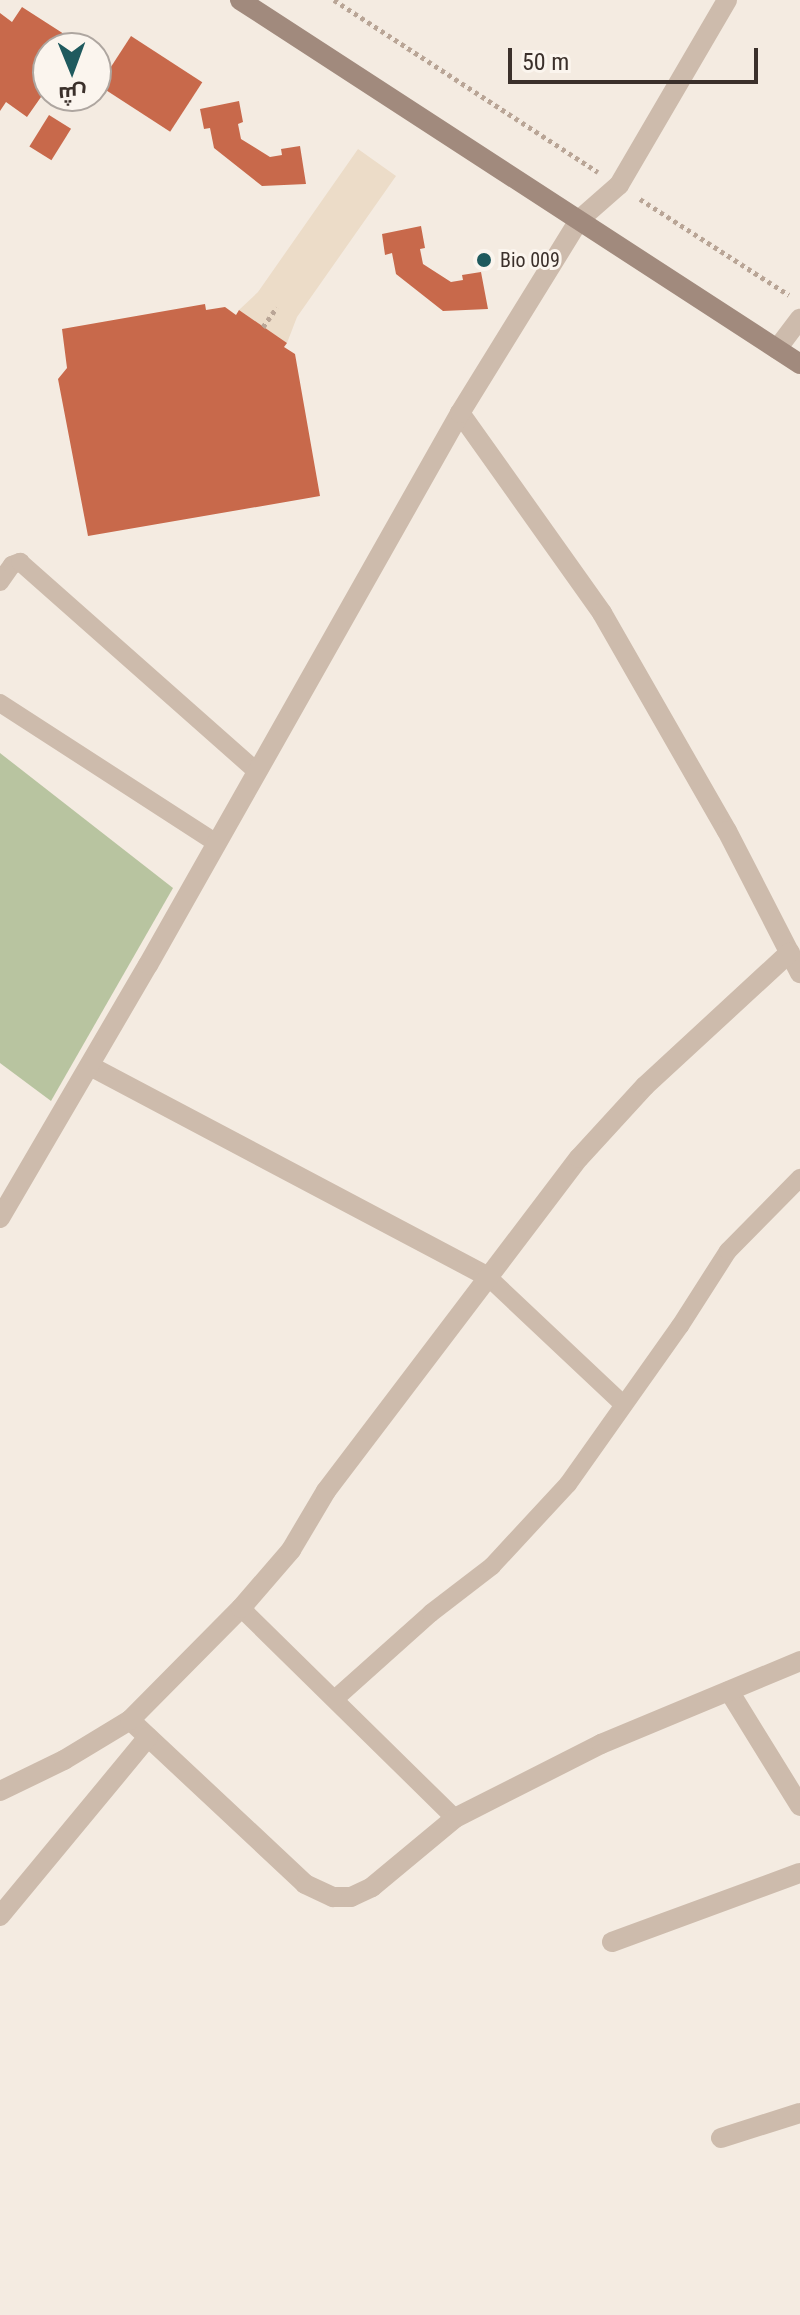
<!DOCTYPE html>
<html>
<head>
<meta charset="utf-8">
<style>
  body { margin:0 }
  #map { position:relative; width:800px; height:2315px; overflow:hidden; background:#f4ebe1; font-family:"Roboto Condensed",Cairo,sans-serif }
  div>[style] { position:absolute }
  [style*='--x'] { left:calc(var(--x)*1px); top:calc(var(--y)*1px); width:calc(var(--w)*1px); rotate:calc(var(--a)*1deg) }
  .green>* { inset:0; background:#b8c4a0 }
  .plaza>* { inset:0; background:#ecdcc8 }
  .building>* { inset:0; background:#c8694b; transform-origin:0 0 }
  .path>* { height:5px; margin-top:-2.5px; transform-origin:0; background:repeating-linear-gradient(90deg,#b9a596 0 4px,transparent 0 8px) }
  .service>* { height:18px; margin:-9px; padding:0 9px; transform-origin:9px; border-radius:9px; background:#cdbbac }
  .minor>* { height:20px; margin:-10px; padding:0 10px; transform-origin:10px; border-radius:10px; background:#cdbbac }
  .secondary>* { height:20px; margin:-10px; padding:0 10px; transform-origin:10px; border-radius:10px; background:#a18a7d }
  .dots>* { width:22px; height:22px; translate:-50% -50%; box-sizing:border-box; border:4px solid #fbf5ee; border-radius:50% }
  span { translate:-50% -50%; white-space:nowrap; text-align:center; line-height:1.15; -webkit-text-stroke:6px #fbf5ee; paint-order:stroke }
  .poi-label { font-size:20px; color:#3b302b }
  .left { translate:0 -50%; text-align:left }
  .north { position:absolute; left:32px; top:32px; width:80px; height:80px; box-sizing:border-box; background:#fbf5ee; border:2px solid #aea6a0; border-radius:50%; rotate:179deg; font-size:22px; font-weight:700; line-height:32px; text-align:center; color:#3b302b }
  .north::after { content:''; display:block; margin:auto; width:28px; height:36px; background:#1f5a5e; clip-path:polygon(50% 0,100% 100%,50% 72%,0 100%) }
  .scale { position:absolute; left:508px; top:48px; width:250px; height:36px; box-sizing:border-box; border:4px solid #3b302b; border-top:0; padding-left:10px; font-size:24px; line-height:28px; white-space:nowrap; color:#3b302b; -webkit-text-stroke:6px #fbf5ee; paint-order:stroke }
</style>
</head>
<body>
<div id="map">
  <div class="green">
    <div style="clip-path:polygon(0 753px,173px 888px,51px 1101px,0 1063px)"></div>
  </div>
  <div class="plaza">
    <div style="clip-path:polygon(358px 149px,396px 176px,297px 317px,287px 343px,239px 310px,258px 292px)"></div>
  </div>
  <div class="building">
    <div style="clip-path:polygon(22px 7px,64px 34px,54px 48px,48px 48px,48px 87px,27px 117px,6px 102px,0 111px,0 13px,12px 22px)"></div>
    <div style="left:131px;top:36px;width:85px;height:59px;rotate:33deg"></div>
    <div style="clip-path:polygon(239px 101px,243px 122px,238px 124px,241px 139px,270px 157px,282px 155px,281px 149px,300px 146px,306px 184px,262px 186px,214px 148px,210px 128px,204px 129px,200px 109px)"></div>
    <div style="left:49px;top:115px;width:26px;height:37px;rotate:32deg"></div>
    <div style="clip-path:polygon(421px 226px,425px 248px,420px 249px,423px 264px,451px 282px,463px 280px,462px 275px,481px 272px,488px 309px,443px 311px,396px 274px,392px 253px,385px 255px,382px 234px)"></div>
    <div style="clip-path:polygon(205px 304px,206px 310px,225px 307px,236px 315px,239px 310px,287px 343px,284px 347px,295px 354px,320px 496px,88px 536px,58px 379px,67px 368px,62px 329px)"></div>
  </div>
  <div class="path">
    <div style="--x:334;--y:0;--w:315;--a:33.1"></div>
    <div style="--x:640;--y:199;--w:177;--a:32.8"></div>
    <div style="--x:263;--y:327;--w:24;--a:-55"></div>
  </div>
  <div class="service">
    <div style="--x:0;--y:582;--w:21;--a:-55"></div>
    <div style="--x:12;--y:565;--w:9;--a:-21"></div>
    <div style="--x:20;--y:562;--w:315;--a:41.5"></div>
    <div style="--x:0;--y:703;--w:257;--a:32.9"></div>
    <div style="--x:487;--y:1276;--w:187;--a:43.3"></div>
    <div style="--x:241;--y:1608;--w:300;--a:44.5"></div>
    <div style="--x:336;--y:1698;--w:127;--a:-41.8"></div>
    <div style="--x:431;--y:1613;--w:77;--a:-37.6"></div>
    <div style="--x:492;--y:1566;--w:112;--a:-47.2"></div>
    <div style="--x:568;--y:1484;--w:194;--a:-54.7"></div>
    <div style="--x:680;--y:1326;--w:89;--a:-57.4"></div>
    <div style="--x:728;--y:1251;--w:103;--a:-45.4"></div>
  </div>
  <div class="minor">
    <div style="--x:777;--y:349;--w:38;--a:-53"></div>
    <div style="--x:460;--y:413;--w:245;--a:54.6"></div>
    <div style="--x:602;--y:613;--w:251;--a:60.2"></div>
    <div style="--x:727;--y:831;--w:160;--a:62.8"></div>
    <div style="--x:90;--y:1066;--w:449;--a:27.9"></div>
    <div style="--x:0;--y:1218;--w:293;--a:-59.7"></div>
    <div style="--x:148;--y:965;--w:634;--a:-60.52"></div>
    <div style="--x:460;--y:413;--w:227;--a:-58.3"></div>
    <div style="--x:579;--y:220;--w:53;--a:-41.2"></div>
    <div style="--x:619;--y:185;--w:214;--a:-59.7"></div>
    <div style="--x:729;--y:1691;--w:135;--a:58.3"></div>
    <div style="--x:130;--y:1720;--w:240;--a:43.1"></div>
    <div style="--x:305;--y:1884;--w:31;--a:25"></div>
    <div style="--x:333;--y:1897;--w:18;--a:0"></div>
    <div style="--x:351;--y:1897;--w:23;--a:-25"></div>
    <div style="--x:372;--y:1887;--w:108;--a:-39.7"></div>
    <div style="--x:455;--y:1818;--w:164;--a:-26.9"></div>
    <div style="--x:601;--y:1744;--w:216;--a:-22.6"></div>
    <div style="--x:0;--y:1791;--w:71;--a:-25.8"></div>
    <div style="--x:64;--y:1760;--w:77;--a:-31.2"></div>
    <div style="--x:130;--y:1720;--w:158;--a:-45.3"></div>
    <div style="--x:241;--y:1608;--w:77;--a:-49.2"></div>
    <div style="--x:291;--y:1550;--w:69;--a:-59.3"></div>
    <div style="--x:326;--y:1491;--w:418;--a:-52.8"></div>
    <div style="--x:579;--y:1158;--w:98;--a:-47.5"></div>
    <div style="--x:645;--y:1086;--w:197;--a:-42.7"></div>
    <div style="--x:0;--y:1916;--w:232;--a:-50.4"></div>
    <div style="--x:612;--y:1942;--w:200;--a:-20.2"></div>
    <div style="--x:721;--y:2138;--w:83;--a:-17.6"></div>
  </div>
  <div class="secondary">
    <div style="--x:240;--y:0;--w:668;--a:33.02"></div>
  </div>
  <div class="dots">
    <div style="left:484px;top:260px;background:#1f5a5e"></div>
  </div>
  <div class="poi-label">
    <span class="left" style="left:500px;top:260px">Bio 009</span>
  </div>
  <div class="north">ش</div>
  <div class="scale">50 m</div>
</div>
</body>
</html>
